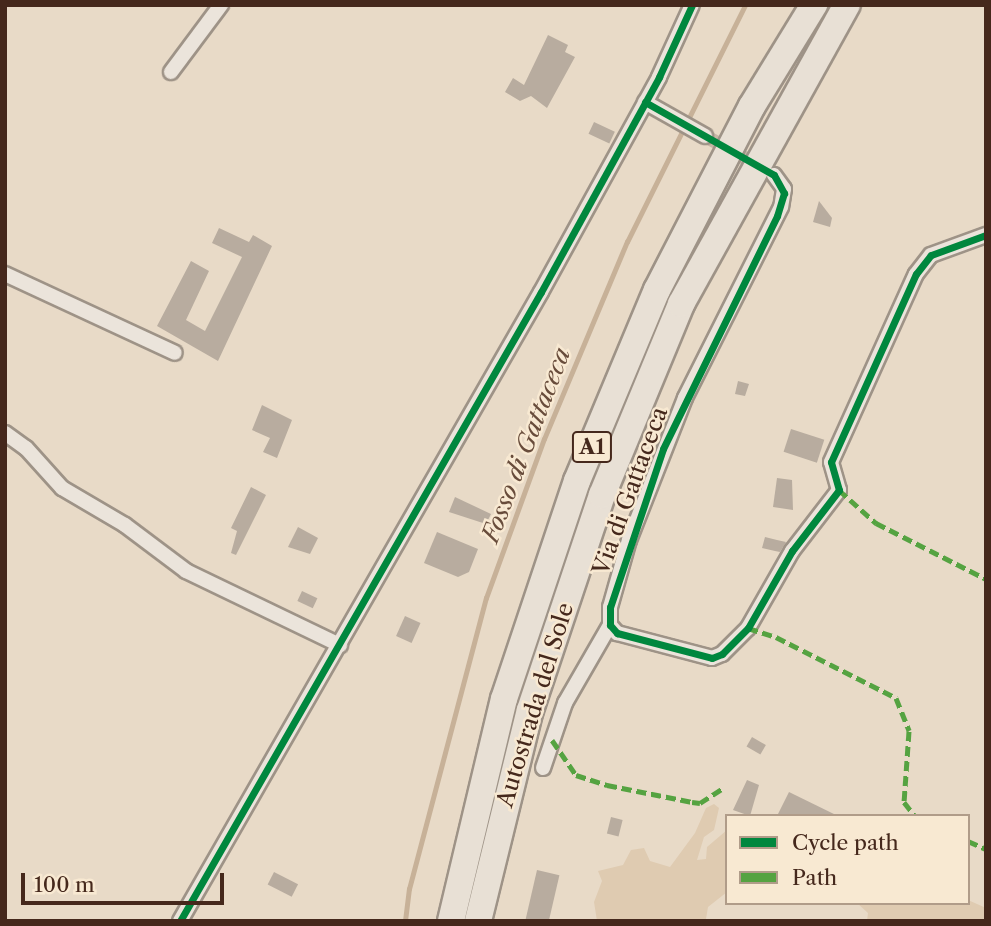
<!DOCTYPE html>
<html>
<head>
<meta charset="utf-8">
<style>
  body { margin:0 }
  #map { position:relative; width:991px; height:926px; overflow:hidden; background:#e8dac7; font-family:"Libre Caslon Text",serif }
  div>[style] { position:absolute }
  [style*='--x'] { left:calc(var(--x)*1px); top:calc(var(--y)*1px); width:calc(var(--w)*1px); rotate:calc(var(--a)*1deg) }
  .green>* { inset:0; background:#dfcbb1 }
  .stream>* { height:4.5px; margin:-2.25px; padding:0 2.25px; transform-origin:2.25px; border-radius:2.25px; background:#c7b198 }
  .building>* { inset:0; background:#b8ac9f; transform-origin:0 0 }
  .street-tunnel>* { height:14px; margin-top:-7px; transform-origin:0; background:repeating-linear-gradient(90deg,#c7b6a5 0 14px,transparent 0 21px) }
  .roads { filter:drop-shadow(2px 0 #9e9387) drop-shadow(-2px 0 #9e9387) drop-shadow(0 2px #9e9387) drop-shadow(0 -2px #9e9387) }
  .street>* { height:14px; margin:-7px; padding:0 7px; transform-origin:7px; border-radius:7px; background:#ebe4db }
  .highway>* { height:26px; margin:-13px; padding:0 13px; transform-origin:13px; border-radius:13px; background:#e8e0d5 }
  .quiet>* { height:5px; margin-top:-2.5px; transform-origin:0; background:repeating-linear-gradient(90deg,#55a341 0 10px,transparent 0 15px) }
  .cycleway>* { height:7px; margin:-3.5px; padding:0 3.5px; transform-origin:3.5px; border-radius:3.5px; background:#00873e }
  span { translate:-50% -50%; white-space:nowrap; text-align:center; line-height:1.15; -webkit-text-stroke:5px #f8e9d2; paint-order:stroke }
  .shield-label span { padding:2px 5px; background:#f8e9d2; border:2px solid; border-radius:5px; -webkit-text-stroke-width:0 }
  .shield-label { font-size:21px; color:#45281c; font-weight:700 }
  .street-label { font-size:23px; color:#45281c }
  .water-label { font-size:24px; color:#684c3b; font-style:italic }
  .frame { position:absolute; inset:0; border:7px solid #45281c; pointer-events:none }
  .legend { position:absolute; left:725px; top:814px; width:245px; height:91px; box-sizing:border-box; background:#f8e9d2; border:2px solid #b09c89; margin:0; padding:9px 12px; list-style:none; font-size:21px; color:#45281c }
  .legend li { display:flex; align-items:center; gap:14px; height:35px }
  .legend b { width:35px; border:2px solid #b09c89 }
  .scale { position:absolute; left:21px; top:873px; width:203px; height:32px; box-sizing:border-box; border:4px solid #45281c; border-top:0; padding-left:9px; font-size:21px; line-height:24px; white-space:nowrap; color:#45281c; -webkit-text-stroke:5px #f8e9d2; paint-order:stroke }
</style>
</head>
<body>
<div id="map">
  <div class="green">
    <div style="clip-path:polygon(714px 804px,719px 808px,714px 830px,704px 837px,697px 860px,706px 859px,707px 847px,727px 830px,727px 892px,708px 907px,706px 919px,597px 921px,594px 902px,602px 881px,598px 871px,623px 865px,631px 850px,644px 848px,650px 861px,670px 867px,695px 833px,706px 808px)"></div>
    <div style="clip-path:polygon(968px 900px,986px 908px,986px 921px,867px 921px,868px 913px,857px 903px)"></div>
  </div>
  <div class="stream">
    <div style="--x:405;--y:921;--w:32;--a:-83"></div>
    <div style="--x:409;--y:889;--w:301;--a:-75.2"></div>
    <div style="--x:486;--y:598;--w:169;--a:-70"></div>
    <div style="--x:544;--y:439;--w:214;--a:-67.2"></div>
    <div style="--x:627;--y:242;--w:265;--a:-63.5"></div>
  </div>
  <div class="building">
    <div style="clip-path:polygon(548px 35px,568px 45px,565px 52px,575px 57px,547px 108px,531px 96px,520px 101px,505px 92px,513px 78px,524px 85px)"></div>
    <div style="left:594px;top:122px;width:23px;height:13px;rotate:25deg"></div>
    <div style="clip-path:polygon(819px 201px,832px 218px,830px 227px,813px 222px)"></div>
    <div style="clip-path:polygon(219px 228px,249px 242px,253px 235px,272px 246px,218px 361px,157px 326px,191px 261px,209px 271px,186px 320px,205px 331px,242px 257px,212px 243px)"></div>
    <div style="clip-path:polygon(738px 381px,749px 384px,745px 396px,735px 394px)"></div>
    <div style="clip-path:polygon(262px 405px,292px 420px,277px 458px,263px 452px,270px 438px,252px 430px)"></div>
    <div style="left:791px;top:429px;width:35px;height:24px;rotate:18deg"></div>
    <div style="clip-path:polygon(777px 478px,792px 480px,793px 510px,773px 507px)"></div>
    <div style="clip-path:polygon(251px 487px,266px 495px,236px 555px,231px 553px,237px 531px,231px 528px)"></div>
    <div style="clip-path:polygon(455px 497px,491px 514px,486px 524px,449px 512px)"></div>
    <div style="clip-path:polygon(298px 527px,318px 538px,310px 554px,288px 547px)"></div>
    <div style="clip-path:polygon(437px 532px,478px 549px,469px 572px,458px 577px,424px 563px)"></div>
    <div style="clip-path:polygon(765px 537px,777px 540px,786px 542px,780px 552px,775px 551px,762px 548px)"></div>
    <div style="left:302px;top:591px;width:17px;height:11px;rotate:25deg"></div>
    <div style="left:405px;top:616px;width:17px;height:22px;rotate:24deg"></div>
    <div style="left:752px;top:737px;width:16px;height:11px;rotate:30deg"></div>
    <div style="clip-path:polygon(747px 780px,759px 785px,750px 816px,733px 810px)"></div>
    <div style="clip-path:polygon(789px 792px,838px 816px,777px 816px)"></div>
    <div style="left:611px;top:817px;width:12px;height:17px;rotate:14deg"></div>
    <div style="left:537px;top:870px;width:23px;height:52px;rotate:13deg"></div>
    <div style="left:274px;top:872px;width:27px;height:14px;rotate:27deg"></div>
  </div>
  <div class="street-tunnel">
    <div style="--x:705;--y:136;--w:64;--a:29"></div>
  </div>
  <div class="roads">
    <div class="street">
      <div style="--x:171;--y:72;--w:84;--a:-53.3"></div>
      <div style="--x:645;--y:102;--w:69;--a:29.5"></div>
      <div style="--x:774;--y:175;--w:17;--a:54"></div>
      <div style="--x:784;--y:189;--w:18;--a:99"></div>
      <div style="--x:781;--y:207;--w:214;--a:116.7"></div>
      <div style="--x:685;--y:398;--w:153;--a:111.5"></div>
      <div style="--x:629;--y:540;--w:70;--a:105.8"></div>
      <div style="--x:610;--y:607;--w:18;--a:90"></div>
      <div style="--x:610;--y:625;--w:11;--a:49"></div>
      <div style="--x:617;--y:633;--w:98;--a:14.7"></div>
      <div style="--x:712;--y:658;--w:11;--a:-22"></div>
      <div style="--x:722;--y:654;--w:37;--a:-45"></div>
      <div style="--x:748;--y:628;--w:89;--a:-60.3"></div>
      <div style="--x:792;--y:551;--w:77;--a:-52.4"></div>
      <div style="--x:839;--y:490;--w:29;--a:-106"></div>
      <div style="--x:831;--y:462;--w:206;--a:-65.7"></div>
      <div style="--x:916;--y:274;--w:24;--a:-52"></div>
      <div style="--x:931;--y:255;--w:59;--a:-20"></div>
      <div style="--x:5;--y:274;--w:187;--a:24.9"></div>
      <div style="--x:5;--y:433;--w:26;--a:36"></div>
      <div style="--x:26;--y:448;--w:54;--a:48"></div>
      <div style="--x:62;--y:488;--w:73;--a:30.4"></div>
      <div style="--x:125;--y:525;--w:76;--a:37"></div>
      <div style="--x:186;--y:571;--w:171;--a:25.7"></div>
      <div style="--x:543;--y:768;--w:69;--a:-71.3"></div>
      <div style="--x:565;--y:703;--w:90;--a:-60"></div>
      <div style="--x:180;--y:921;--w:725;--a:-60.15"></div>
      <div style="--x:541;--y:292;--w:245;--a:-61.2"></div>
      <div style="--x:659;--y:77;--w:79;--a:-65.4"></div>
    </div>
    <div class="highway">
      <div style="--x:451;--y:921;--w:228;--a:-76.6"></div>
      <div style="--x:504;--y:699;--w:230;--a:-71.5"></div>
      <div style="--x:577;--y:481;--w:207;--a:-67.3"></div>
      <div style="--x:657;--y:290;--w:207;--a:-62.7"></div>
      <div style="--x:752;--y:106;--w:119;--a:-58.5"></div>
      <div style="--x:478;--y:921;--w:217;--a:-76.2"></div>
      <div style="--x:530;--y:710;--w:227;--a:-71.5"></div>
      <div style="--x:602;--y:495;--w:207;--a:-67.5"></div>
      <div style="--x:681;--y:304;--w:342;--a:-61"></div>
    </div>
  </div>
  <div class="quiet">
    <div style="--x:839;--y:490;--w:50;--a:41.7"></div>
    <div style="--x:876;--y:523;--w:123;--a:27"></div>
    <div style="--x:748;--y:628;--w:29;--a:18"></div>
    <div style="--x:776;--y:637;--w:135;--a:26.9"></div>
    <div style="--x:896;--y:698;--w:35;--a:68"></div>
    <div style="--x:909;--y:731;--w:71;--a:94"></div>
    <div style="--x:904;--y:802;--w:18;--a:52"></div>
    <div style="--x:552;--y:740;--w:42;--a:55.6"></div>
    <div style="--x:576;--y:775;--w:33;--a:18"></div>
    <div style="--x:607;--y:785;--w:87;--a:11.3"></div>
    <div style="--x:692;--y:802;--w:8;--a:7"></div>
    <div style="--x:700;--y:803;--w:27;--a:-33"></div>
    <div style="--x:968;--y:841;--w:20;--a:24"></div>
  </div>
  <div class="cycleway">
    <div style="--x:645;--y:102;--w:148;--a:29.5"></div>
    <div style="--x:774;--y:175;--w:21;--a:61"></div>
    <div style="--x:784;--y:193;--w:24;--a:107"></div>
    <div style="--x:777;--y:216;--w:259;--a:116.1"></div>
    <div style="--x:663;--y:449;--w:167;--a:108.5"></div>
    <div style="--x:610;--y:607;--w:18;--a:90"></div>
    <div style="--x:610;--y:625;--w:11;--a:49"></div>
    <div style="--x:617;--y:633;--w:98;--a:14.7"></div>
    <div style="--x:712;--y:658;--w:11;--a:-22"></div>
    <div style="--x:722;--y:654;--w:37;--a:-45"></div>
    <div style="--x:748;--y:628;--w:89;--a:-60.3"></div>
    <div style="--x:792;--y:551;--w:77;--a:-52.4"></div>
    <div style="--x:839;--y:490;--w:29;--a:-106"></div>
    <div style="--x:831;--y:462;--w:206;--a:-65.7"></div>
    <div style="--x:916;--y:274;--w:24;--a:-52"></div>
    <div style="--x:931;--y:255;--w:59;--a:-20"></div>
    <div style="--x:180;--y:921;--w:725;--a:-60.15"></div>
    <div style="--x:541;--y:292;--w:245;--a:-61.2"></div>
    <div style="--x:659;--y:77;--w:79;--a:-65.4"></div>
  </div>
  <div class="shield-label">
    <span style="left:592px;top:447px">A1</span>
  </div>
  <div class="street-label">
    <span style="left:630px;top:491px;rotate:-70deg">Via di Gattaceca</span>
    <span style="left:535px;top:705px;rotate:-73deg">Autostrada del Sole</span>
  </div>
  <div class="water-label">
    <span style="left:526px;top:445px;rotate:-69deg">Fosso di Gattaceca</span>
  </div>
  <div class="frame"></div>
  <ul class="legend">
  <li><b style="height:9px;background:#00873e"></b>Cycle path</li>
  <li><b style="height:9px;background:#55a341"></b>Path</li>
  </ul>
  <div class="scale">100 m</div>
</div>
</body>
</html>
